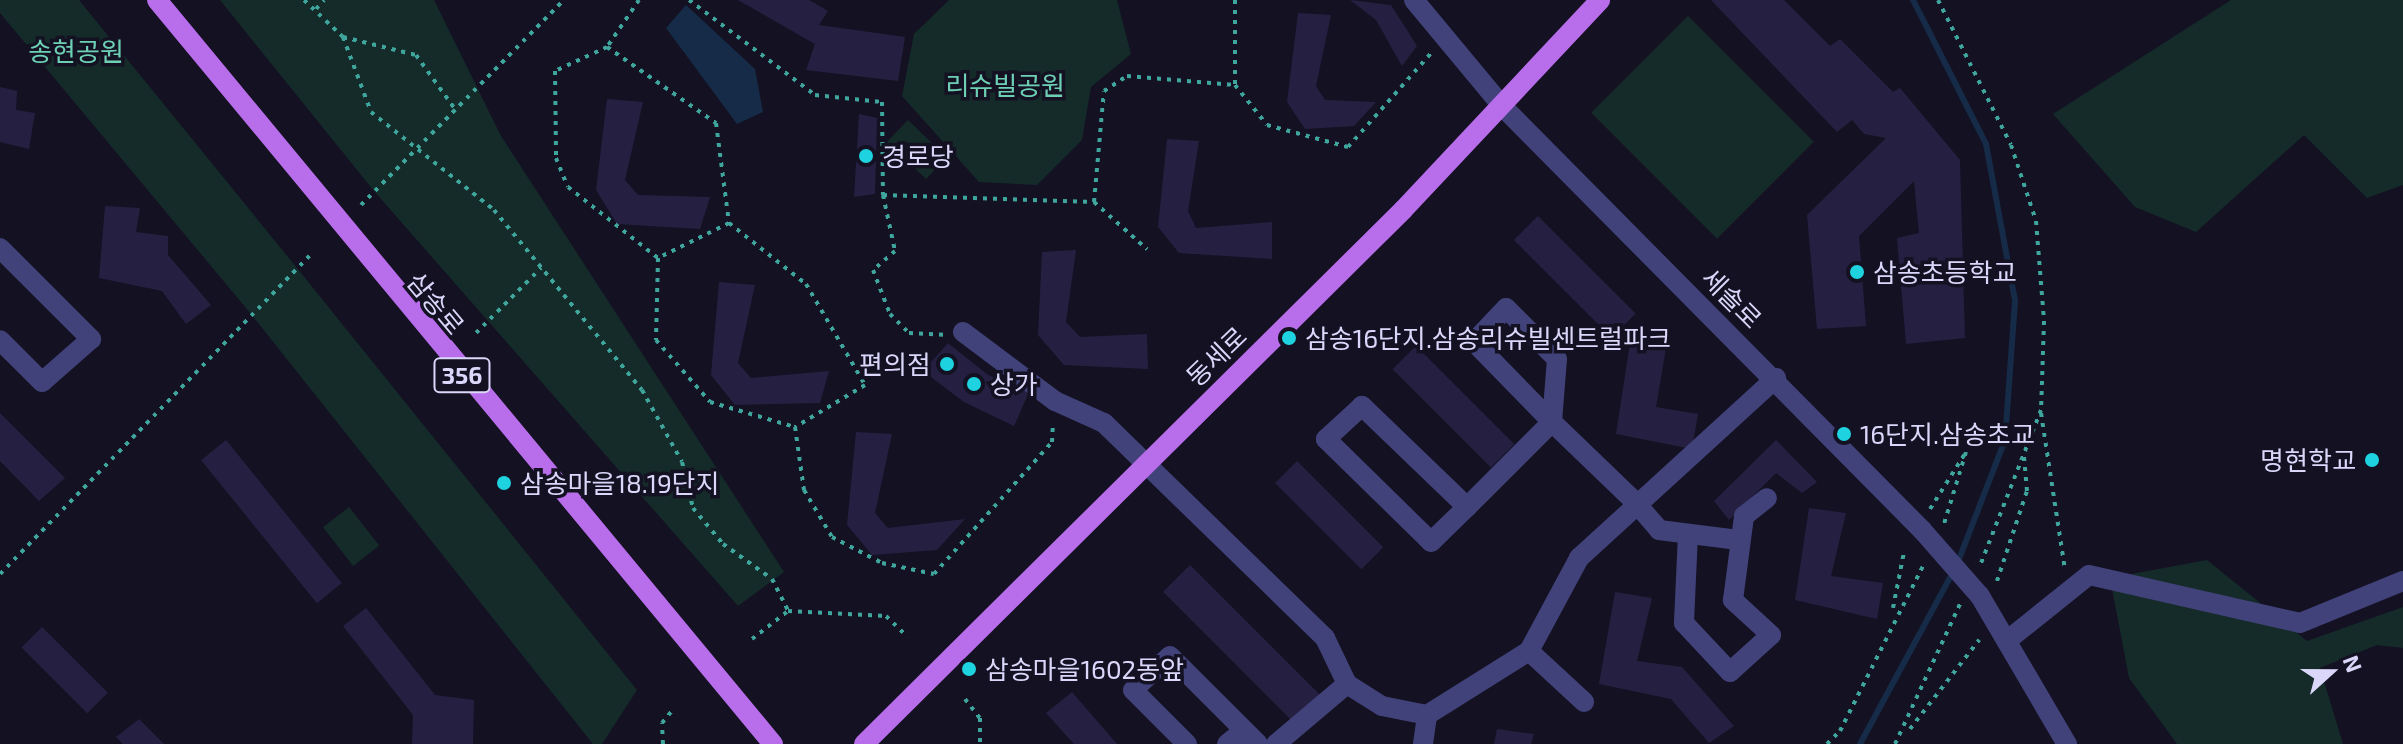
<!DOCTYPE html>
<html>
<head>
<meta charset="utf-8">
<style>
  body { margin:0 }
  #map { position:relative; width:2403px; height:744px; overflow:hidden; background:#131122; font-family:"Exo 2","Noto Sans KR",sans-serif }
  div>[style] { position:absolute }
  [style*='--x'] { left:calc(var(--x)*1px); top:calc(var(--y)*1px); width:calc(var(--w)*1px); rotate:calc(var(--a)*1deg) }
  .green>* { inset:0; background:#152b2a; transform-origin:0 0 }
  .water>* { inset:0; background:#162b47 }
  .stream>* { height:6px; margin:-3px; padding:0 3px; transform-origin:3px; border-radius:3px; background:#162b47 }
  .building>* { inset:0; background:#252041; transform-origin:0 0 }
  .path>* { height:4px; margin-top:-2px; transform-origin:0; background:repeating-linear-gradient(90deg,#3fa69d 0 4px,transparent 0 10px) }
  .minor>* { height:20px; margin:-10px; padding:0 10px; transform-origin:10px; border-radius:10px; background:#42427b }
  .major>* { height:20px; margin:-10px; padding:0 10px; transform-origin:10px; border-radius:10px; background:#b86deb }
  .minor-bridge>* { height:20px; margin:-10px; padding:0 10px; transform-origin:10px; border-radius:10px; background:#42427b }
  .dots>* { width:22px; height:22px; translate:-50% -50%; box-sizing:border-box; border:4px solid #131122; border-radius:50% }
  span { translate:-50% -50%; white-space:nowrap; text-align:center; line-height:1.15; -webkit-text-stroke:7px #131122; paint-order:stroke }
  .shield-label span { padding:2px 6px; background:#131122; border:2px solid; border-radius:6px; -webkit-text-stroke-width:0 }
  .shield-label { font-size:24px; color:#dad7fa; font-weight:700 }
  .park-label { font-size:26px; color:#6dd0b4 }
  .poi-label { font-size:26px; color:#dad7fa }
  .left { translate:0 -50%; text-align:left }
  .right { translate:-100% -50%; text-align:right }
  .street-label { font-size:26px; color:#dad7fa }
  .north { position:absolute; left:2291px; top:632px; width:80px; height:80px; -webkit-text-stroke:6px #131122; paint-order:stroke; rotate:69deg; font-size:22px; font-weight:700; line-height:32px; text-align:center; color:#dad7fa }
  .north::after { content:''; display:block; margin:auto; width:28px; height:36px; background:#dad7fa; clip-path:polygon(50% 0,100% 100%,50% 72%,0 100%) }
</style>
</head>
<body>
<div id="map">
  <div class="green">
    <div style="clip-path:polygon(0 0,79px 0,297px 268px,637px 690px,602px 744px,593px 744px,251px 314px,0 13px)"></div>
    <div style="clip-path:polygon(220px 0,434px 0,501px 136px,784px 572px,738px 606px,374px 191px)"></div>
    <div style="clip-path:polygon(949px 0,1117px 0,1131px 54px,1091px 87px,1082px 140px,1037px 185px,979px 182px,902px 96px,914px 34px)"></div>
    <div style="clip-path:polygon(2231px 0,2403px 0,2403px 185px,2367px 198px,2304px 135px,2196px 232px,2135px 207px,2053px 114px)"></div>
    <div style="left:1688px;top:16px;width:178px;height:137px;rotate:45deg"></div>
    <div style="left:908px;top:120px;width:54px;height:30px;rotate:44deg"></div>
    <div style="left:349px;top:507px;width:49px;height:33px;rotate:52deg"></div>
    <div style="clip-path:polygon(2207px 560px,2307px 641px,2403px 607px,2403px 648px,2377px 645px,2320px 668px,2343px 744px,2177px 744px,2129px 678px,2110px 578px)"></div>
  </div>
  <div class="water">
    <div style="clip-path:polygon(686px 5px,755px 69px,763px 112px,737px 124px,666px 28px)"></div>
  </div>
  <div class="stream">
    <div style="--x:1913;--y:0;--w:161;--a:63.1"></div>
    <div style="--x:1986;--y:144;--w:160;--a:79.5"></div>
    <div style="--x:2015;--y:301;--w:139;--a:94.1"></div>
    <div style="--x:2005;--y:440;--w:131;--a:111.1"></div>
    <div style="--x:1860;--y:744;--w:196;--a:-61.6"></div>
  </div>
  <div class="building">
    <div style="clip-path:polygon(738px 0,809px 0,828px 11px,819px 25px,905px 37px,898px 81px,806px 70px,815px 44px)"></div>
    <div style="clip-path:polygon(1350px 0,1391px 5px,1417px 46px,1402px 66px,1376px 20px)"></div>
    <div style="clip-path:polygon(1711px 0,1784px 0,1830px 46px,1840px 39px,1893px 92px,1900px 88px,1960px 160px,1965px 338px,1906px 344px,1897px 238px,1919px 233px,1914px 181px,1859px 236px,1866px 326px,1817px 329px,1807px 215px,1886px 138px,1864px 134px,1852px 120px,1837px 132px)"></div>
    <div style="clip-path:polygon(1298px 13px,1331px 15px,1316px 86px,1325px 100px,1376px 102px,1354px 126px,1305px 129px,1287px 102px)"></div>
    <div style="clip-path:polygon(0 87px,17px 91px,16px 110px,35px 113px,29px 149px,0 142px)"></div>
    <div style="clip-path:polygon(607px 99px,643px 102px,625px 180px,638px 195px,710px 197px,700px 229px,617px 224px,596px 190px)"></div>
    <div style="clip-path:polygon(859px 114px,877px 118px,875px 194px,854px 197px)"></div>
    <div style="clip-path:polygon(1167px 139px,1199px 141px,1188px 211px,1196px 228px,1272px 222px,1272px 259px,1179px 253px,1158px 227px)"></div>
    <div style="clip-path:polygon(105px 206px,140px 208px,136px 232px,168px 236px,168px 255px,211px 305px,186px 324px,162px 291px,99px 278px)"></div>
    <div style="left:1538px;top:216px;width:138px;height:34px;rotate:45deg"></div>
    <div style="clip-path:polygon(1076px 250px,1066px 322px,1080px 337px,1147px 334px,1148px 369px,1064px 365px,1038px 335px,1042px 252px)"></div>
    <div style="clip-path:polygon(719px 282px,755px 285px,738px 363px,751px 378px,829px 371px,820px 403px,735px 405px,711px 375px)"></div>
    <div style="clip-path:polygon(948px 343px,988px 375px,1029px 392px,1014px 426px,964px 402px,923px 371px)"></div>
    <div style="clip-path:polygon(1630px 343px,1666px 348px,1656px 407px,1698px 414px,1692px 449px,1616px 434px)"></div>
    <div style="left:1416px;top:346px;width:139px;height:33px;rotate:45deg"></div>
    <div style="clip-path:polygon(0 413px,65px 478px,39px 501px,0 461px)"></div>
    <div style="clip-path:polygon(856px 432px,892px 434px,875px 513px,888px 528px,965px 519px,937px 550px,872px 555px,847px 525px)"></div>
    <div style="left:226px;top:440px;width:184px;height:32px;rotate:51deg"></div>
    <div style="clip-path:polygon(1776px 440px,1817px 482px,1802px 493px,1776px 473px,1729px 520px,1714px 501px)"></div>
    <div style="left:1297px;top:461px;width:122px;height:31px;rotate:45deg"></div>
    <div style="clip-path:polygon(1809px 508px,1846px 513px,1831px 576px,1883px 583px,1877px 619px,1795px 600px)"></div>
    <div style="left:1190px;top:565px;width:185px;height:38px;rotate:45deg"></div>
    <div style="clip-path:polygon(1615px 592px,1652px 598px,1637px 661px,1682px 667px,1734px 726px,1709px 743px,1671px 699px,1599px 684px)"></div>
    <div style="clip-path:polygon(366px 608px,435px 695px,474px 700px,473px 744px,412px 744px,413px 715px,343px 626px)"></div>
    <div style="left:42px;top:627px;width:93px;height:29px;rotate:45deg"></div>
    <div style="clip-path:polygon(1072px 692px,1117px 744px,1074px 744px,1046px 713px)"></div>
    <div style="clip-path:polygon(139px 719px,164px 744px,123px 744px,116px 737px)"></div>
    <div style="clip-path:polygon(1497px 729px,1534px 734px,1531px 744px,1494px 744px)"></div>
  </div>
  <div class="path">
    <div style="--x:304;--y:0;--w:54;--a:43.5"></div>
    <div style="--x:343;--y:37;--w:80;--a:69.5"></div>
    <div style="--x:371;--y:112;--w:157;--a:38.5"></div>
    <div style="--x:494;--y:210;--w:233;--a:50.6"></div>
    <div style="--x:642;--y:390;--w:82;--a:60.9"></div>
    <div style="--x:682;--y:462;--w:47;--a:76.6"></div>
    <div style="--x:693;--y:508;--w:47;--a:50.2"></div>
    <div style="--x:723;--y:544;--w:60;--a:35.5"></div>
    <div style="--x:772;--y:579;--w:36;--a:63"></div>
    <div style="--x:639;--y:0;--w:57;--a:124.2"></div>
    <div style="--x:607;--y:47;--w:57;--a:155.2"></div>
    <div style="--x:555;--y:71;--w:87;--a:89.3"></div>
    <div style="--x:556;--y:158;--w:31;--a:68"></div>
    <div style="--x:568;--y:187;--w:115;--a:38.3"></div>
    <div style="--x:658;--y:258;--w:82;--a:91.4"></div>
    <div style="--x:656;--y:340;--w:82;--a:48.9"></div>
    <div style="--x:710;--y:402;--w:89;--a:16.4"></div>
    <div style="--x:795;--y:427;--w:64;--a:81.9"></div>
    <div style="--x:804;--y:490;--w:55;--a:59.2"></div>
    <div style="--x:832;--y:537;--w:56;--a:27.5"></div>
    <div style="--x:882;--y:563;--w:53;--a:11.9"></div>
    <div style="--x:934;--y:574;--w:177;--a:-48.2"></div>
    <div style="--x:1052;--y:442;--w:19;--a:-87"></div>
    <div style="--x:689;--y:0;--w:158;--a:37"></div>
    <div style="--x:815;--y:95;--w:67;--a:6"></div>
    <div style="--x:882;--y:102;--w:93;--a:89.4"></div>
    <div style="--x:883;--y:195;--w:57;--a:77.9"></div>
    <div style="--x:895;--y:251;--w:29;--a:139"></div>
    <div style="--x:873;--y:270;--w:47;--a:68.9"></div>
    <div style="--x:890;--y:314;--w:27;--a:45"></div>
    <div style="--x:909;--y:333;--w:35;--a:3"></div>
    <div style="--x:1235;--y:0;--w:85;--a:90"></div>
    <div style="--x:1938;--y:0;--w:162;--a:63.3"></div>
    <div style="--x:2011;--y:145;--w:80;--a:71.8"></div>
    <div style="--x:2036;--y:221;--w:100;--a:85.4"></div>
    <div style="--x:2044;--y:321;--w:89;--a:91.9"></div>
    <div style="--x:2041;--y:410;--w:168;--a:111.4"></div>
    <div style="--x:316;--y:9;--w:12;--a:-48"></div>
    <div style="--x:343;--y:37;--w:75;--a:13.9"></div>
    <div style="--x:416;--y:55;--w:67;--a:54.2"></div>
    <div style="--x:607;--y:47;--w:133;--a:34.9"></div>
    <div style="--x:716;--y:123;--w:101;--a:82.6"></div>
    <div style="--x:729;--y:223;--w:79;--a:153.8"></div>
    <div style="--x:883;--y:195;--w:211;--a:1.9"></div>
    <div style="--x:1094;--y:202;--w:111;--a:-84.9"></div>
    <div style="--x:1104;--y:91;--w:27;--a:-33"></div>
    <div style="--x:1127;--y:76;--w:108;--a:4.8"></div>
    <div style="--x:1235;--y:85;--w:51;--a:51.3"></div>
    <div style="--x:1267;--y:125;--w:84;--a:15.2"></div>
    <div style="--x:1348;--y:147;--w:127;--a:-48.5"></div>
    <div style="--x:1094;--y:202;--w:71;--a:41.6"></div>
    <div style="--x:361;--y:205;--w:289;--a:-45.3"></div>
    <div style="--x:729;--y:223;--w:98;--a:38.4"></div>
    <div style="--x:806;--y:284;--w:117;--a:59.7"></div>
    <div style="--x:865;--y:385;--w:82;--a:149"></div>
    <div style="--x:476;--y:333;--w:92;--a:-45"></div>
    <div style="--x:2041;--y:413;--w:159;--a:81.3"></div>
    <div style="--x:1930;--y:509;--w:67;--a:-57.7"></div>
    <div style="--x:1966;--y:452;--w:75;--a:107"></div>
    <div style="--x:0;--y:574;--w:448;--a:-45.8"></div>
    <div style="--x:1997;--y:581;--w:95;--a:-71.6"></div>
    <div style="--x:2027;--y:491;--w:35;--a:-95"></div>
    <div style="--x:1893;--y:608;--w:57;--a:-78.9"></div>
    <div style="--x:752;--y:639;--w:46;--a:-37.9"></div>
    <div style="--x:788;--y:611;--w:98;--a:2.9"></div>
    <div style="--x:886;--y:616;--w:30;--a:44"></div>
    <div style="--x:965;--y:699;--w:24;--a:52"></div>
    <div style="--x:980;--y:718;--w:26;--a:90"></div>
    <div style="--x:1910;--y:729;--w:113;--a:-52.2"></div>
    <div style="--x:663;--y:744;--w:21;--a:-93"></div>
    <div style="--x:662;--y:723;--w:19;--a:-51"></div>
    <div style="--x:1827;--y:744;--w:18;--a:-45"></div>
    <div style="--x:1840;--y:731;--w:187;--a:-63.3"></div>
    <div style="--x:1895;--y:744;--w:157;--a:-65.1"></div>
  </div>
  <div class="minor">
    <div style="--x:1414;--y:0;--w:138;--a:50.3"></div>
    <div style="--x:1502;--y:106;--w:597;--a:45.27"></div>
    <div style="--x:0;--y:248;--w:129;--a:45"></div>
    <div style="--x:91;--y:339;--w:65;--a:138.7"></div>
    <div style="--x:42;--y:382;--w:59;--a:-135"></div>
    <div style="--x:963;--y:332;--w:115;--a:36.9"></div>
    <div style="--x:1055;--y:401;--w:54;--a:24.2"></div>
    <div style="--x:1104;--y:423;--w:308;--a:44.2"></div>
    <div style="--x:1325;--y:638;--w:51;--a:64.4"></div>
    <div style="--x:1347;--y:684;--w:41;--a:32.2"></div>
    <div style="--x:1382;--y:706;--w:46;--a:11.3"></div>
    <div style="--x:1427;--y:715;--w:120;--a:-32.1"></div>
    <div style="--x:1529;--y:651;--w:106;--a:-61.7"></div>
    <div style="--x:1579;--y:558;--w:267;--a:-42.4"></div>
    <div style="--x:1467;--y:507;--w:146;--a:-136.1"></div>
    <div style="--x:1362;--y:406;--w:49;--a:137.5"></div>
    <div style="--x:1326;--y:439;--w:147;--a:44.4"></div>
    <div style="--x:1431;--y:542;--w:50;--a:-44.2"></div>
    <div style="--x:1467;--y:507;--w:120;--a:-45"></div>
    <div style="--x:1552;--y:422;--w:63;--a:-85.5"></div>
    <div style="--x:1557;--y:359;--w:72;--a:-135"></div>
    <div style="--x:1506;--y:308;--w:47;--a:133.3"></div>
    <div style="--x:1474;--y:342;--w:112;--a:45.7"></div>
    <div style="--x:1552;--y:422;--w:115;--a:43.9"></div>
    <div style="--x:1635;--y:502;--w:37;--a:49"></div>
    <div style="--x:1659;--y:530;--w:80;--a:7.2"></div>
    <div style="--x:1688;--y:534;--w:89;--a:92.6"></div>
    <div style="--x:1684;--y:623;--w:67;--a:46.8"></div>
    <div style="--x:1730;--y:672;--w:55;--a:-42.1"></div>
    <div style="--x:1771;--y:635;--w:52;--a:-137.4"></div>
    <div style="--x:1733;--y:600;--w:85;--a:-82.5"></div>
    <div style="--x:1744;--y:516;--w:29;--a:-38"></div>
    <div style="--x:1980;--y:596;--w:172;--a:59.6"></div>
    <div style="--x:2009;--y:639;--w:102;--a:-38.7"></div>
    <div style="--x:2089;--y:575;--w:216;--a:12.8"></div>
    <div style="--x:2300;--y:623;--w:111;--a:-22.2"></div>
    <div style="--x:1529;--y:651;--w:75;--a:42.8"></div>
    <div style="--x:1187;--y:744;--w:76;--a:-135"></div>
    <div style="--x:1133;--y:690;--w:50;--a:-42.6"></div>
    <div style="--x:1170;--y:656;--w:124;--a:45"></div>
    <div style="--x:1227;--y:744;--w:22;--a:-39"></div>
    <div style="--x:1276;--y:744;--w:93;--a:-40.2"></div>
    <div style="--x:1423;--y:744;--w:29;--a:-82"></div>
  </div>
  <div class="major">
    <div style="--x:157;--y:0;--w:966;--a:50.38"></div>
    <div style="--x:864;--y:744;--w:759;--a:-44.73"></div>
    <div style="--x:1403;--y:210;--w:288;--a:-46.8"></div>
  </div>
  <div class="minor-bridge">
    <div style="--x:1922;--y:530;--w:88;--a:48.7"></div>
  </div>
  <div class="dots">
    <div style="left:866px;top:156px;background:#1ed3df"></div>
    <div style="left:1857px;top:272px;background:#1ed3df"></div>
    <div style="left:1289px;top:338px;background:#1ed3df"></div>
    <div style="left:947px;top:364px;background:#1ed3df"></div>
    <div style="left:974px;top:384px;background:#1ed3df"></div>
    <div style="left:1844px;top:434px;background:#1ed3df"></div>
    <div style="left:2372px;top:460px;background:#1ed3df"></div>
    <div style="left:504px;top:483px;background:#1ed3df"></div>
    <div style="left:969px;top:669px;background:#1ed3df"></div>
  </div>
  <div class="shield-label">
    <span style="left:462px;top:375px">356</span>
  </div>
  <div class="park-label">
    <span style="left:76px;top:51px">송현공원</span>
    <span style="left:1005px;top:85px">리슈빌공원</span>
  </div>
  <div class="poi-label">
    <span class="left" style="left:882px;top:156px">경로당</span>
    <span class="left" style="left:1873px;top:272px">삼송초등학교</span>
    <span class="left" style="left:1305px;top:338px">삼송16단지.삼송리슈빌센트럴파크</span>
    <span class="right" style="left:931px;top:364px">편의점</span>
    <span class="left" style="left:990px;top:384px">상가</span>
    <span class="left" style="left:1860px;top:434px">16단지.삼송초교</span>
    <span class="right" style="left:2356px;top:460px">명현학교</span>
    <span class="left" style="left:520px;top:483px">삼송마을18.19단지</span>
    <span class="left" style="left:985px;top:669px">삼송마을1602동앞</span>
  </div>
  <div class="street-label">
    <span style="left:1732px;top:298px;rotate:45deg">세솔로</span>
    <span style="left:436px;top:303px;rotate:50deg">삼송로</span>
    <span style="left:1216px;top:356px;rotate:-44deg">동세로</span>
  </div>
  <div class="north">N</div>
</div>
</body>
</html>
